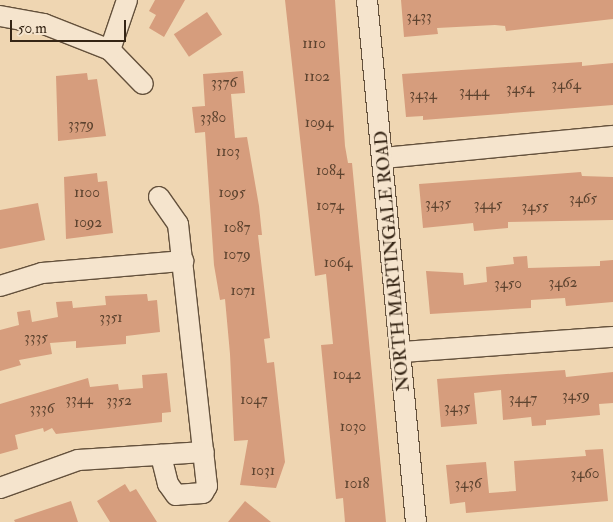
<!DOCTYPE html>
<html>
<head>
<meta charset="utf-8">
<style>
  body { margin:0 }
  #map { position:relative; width:613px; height:522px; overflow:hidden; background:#efd6b2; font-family:"IM FELL Double Pica",serif }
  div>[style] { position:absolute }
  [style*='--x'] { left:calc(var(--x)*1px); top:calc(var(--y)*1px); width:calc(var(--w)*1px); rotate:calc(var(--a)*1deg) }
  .building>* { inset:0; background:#d69d7d; transform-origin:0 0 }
  .roads { filter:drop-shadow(1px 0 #64513c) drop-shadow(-1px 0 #64513c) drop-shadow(0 1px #64513c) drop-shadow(0 -1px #64513c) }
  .minor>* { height:20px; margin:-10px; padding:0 10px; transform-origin:10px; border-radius:10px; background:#f5e4cd }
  span { translate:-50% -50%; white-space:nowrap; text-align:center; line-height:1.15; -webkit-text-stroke:5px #f5e4cd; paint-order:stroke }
  .number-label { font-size:15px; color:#5d432f }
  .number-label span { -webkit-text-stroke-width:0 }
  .street-label { font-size:18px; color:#352515 }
  .scale { position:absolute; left:10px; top:20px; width:116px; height:22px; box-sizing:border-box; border:2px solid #352515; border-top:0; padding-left:6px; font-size:15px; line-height:18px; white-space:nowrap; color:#352515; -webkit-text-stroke:4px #f5e4cd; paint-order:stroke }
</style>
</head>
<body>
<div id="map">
  <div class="building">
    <div style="clip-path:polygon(155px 0,185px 0,164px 37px,149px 28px,156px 15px,149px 11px)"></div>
    <div style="clip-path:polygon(285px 0,335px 0,345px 146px,348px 163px,352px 163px,386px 522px,345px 522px,343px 498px,336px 499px,321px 345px,333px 344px,326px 274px,315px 276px)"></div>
    <div style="clip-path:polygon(401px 0,613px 0,613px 19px,506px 31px,505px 26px,495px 25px,437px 28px,438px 34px,404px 37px)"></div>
    <div style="left:207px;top:12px;width:27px;height:40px;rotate:56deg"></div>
    <div style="clip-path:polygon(582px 62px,582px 66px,613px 63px,613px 105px,423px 120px,423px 116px,406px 117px,402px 74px)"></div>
    <div style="clip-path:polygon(243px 71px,245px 93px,231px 94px,235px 138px,247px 137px,259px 206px,262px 235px,258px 235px,270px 338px,264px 339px,267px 363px,274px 362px,285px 462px,276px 488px,240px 485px,248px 440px,234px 441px,230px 354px,225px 299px,220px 300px,214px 265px,205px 132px,195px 133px,192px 107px,205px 106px,203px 74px)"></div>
    <div style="clip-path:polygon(87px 73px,88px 80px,97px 79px,106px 136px,58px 141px,56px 76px)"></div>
    <div style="clip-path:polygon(581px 172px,582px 176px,613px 177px,613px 220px,508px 222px,508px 228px,474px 231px,473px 223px,423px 228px,419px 184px)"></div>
    <div style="clip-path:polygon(97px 173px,98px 182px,107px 181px,113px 233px,66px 239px,64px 177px)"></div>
    <div style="clip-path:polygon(38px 203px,45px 240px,0 249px,0 210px)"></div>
    <div style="clip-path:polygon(527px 256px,528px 268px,600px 266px,600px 261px,613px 260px,613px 302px,566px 306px,565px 298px,531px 300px,531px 308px,430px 314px,426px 271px,463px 273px,464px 285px,487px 282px,486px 267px,514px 264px,513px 257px)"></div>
    <div style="clip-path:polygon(147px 294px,148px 301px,157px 300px,160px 332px,126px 336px,126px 344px,76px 348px,76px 341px,50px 343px,52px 354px,19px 360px,21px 365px,0 371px,0 330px,19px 325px,17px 312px,30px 310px,32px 322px,58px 317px,56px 302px,72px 301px,73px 308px,106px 305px,105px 296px)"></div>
    <div style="clip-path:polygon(565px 370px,566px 377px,613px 372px,613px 403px,599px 404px,600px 415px,546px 420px,546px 425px,532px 426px,531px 417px,503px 420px,501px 390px,474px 393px,477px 424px,441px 427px,437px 379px)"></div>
    <div style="clip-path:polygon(167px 373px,171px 412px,162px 413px,162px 422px,56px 434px,52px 428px,44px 432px,43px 428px,15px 435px,18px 449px,0 454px,0 404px,88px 378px,90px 387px,118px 384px,119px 390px,143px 388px,142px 375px)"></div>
    <div style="clip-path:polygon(603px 449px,608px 501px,466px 513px,465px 502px,450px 504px,446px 465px,486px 462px,489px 493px,516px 491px,514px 461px,586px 456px,585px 450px)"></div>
    <div style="clip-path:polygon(125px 484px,130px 492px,136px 489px,157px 522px,110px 522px,97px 501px)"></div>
    <div style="clip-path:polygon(71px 501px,78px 522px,15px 522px,14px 520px)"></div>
    <div style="clip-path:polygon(245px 501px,271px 522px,228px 522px)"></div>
  </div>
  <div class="roads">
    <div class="minor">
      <div style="--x:367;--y:0;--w:524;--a:84.64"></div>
      <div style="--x:0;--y:16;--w:45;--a:10.3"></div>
      <div style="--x:44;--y:24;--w:71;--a:21.5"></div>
      <div style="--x:110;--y:50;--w:47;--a:45.9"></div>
      <div style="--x:110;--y:50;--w:53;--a:-71.2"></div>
      <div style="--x:383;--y:158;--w:231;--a:-5.5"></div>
      <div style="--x:159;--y:197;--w:33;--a:55"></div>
      <div style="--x:178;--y:224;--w:264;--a:83.7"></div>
      <div style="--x:207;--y:486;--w:8;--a:120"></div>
      <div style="--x:203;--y:493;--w:27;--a:176"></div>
      <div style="--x:176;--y:495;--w:14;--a:-126"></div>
      <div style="--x:168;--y:484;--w:30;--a:-104"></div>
      <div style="--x:0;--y:286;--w:44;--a:-17.2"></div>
      <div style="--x:42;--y:273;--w:142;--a:-4.9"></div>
      <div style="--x:402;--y:352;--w:212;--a:-4.1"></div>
      <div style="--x:0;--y:488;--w:83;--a:-19.7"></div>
      <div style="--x:78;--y:460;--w:126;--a:-3.6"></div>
    </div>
  </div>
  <div class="number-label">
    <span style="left:419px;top:17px">3433</span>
    <span style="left:314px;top:44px">1110</span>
    <span style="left:317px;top:77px">1102</span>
    <span style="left:224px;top:83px">3376</span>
    <span style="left:566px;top:85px">3464</span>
    <span style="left:520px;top:89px">3454</span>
    <span style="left:474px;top:92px">3444</span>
    <span style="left:423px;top:95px">3434</span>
    <span style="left:213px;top:118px">3380</span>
    <span style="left:319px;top:123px">1094</span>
    <span style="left:81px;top:125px">3379</span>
    <span style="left:228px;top:152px">1103</span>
    <span style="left:330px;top:171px">1084</span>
    <span style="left:87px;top:193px">1100</span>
    <span style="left:232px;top:193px">1095</span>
    <span style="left:583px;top:199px">3465</span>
    <span style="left:438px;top:204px">3435</span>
    <span style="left:488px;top:205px">3445</span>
    <span style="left:330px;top:206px">1074</span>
    <span style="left:535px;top:207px">3455</span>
    <span style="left:88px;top:223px">1092</span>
    <span style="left:237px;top:228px">1087</span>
    <span style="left:237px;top:255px">1079</span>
    <span style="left:338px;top:263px">1064</span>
    <span style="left:563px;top:283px">3462</span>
    <span style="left:508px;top:284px">3450</span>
    <span style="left:243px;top:291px">1071</span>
    <span style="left:111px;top:318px">3351</span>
    <span style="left:36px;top:338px">3335</span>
    <span style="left:347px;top:375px">1042</span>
    <span style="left:576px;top:396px">3459</span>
    <span style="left:523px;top:399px">3447</span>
    <span style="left:79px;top:400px">3344</span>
    <span style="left:254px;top:400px">1047</span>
    <span style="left:119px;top:401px">3352</span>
    <span style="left:457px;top:408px">3435</span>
    <span style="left:42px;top:409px">3336</span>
    <span style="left:353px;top:427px">1030</span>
    <span style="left:263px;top:471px">1031</span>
    <span style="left:585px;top:474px">3460</span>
    <span style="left:357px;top:484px">1018</span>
    <span style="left:468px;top:484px">3436</span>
  </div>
  <div class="street-label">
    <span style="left:393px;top:261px;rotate:-95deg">NORTH MARTINGALE ROAD</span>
  </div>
  <div class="scale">50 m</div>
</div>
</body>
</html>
